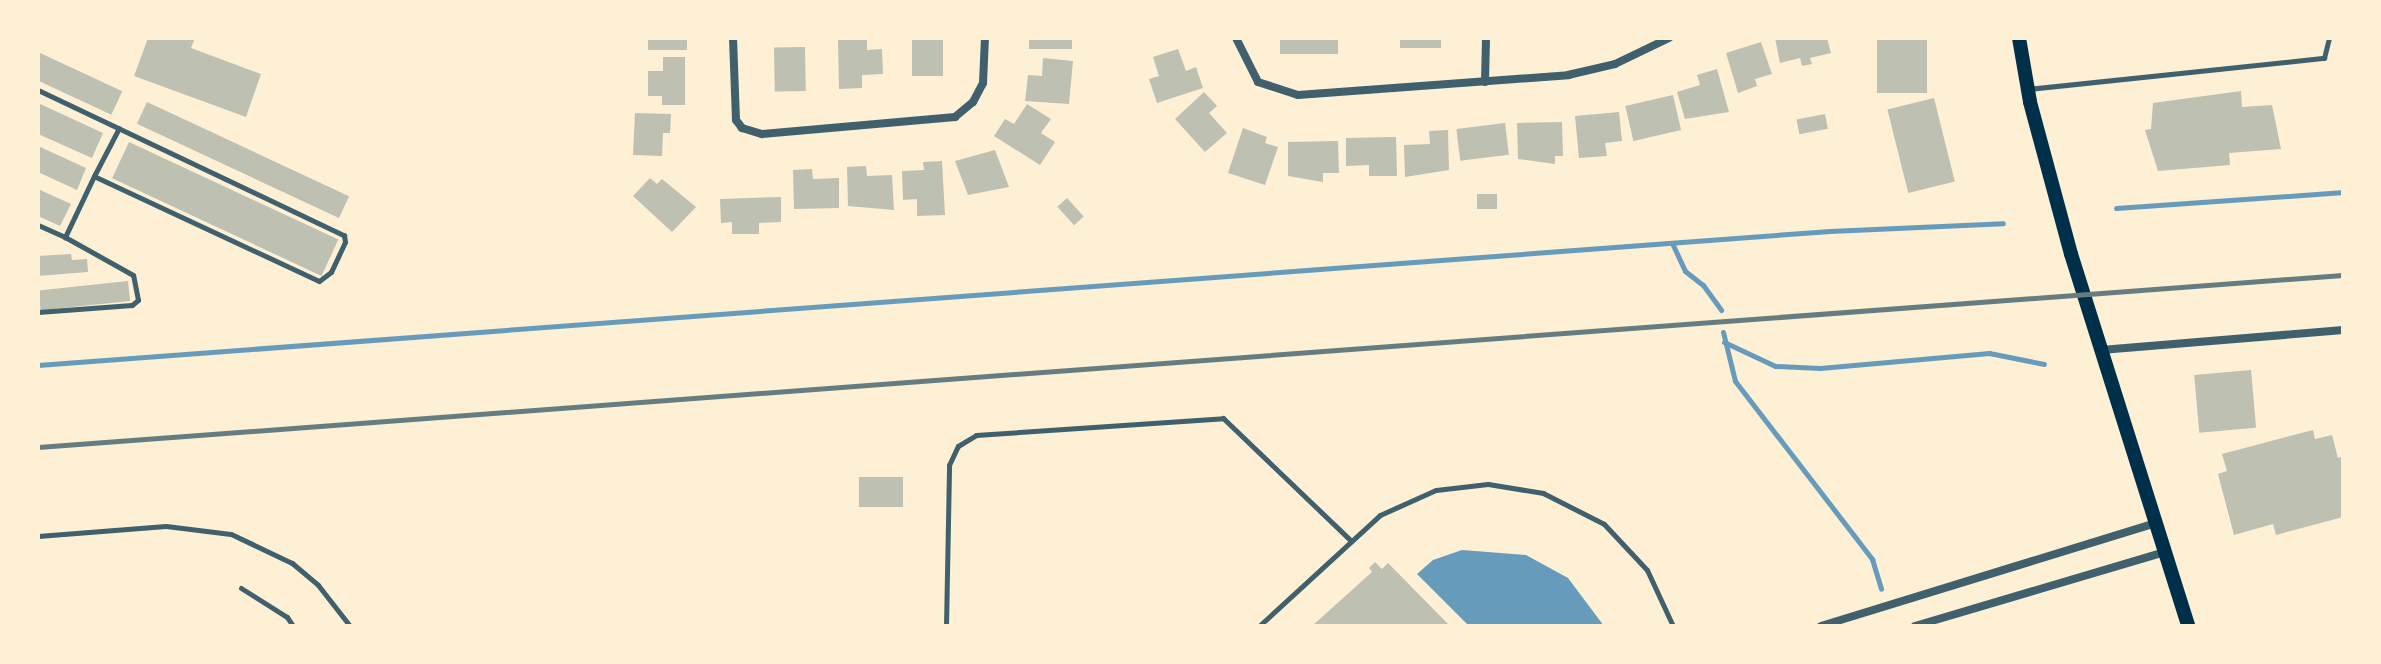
<!DOCTYPE html>
<html>
<head>
<meta charset="utf-8">
<style>
  body { margin:0 }
  #map { position:relative; width:2381px; height:664px; overflow:hidden; background:#fdf0d5; font-family:"Zilla Slab",serif }
  div>[style] { position:absolute }
  [style*='--x'] { left:calc(var(--x)*1px); top:calc(var(--y)*1px); width:calc(var(--w)*1px); rotate:calc(var(--a)*1deg) }
  .water>* { inset:0; background:#669bbc }
  .stream>* { height:5px; margin:-2.5px; padding:0 2.5px; transform-origin:2.5px; border-radius:2.5px; background:#669bbc }
  .building>* { inset:0; background:#bec0b2; transform-origin:0 0 }
  .service>* { height:5px; margin:-2.5px; padding:0 2.5px; transform-origin:2.5px; border-radius:2.5px; background:#3f606c }
  .minor>* { height:8px; margin:-4px; padding:0 4px; transform-origin:4px; border-radius:4px; background:#3f606c }
  .secondary>* { height:14px; margin:-7px; padding:0 7px; transform-origin:7px; border-radius:7px; background:#003049 }
  .rail>* { height:5px; margin:-2.5px; padding:0 2.5px; transform-origin:2.5px; border-radius:2.5px; background:#657d81 }
  span { translate:-50% -50%; white-space:nowrap; text-align:center; line-height:1.15; -webkit-text-stroke:6px #fdf0d5; paint-order:stroke }
  .frame { position:absolute; inset:0; border:40px solid #fdf0d5; pointer-events:none }
</style>
</head>
<body>
<div id="map">
  <div class="water">
    <div style="clip-path:polygon(1462px 550px,1526px 555px,1568px 578px,1604px 626px,1469px 626px,1417px 574px,1433px 560px)"></div>
  </div>
  <div class="stream">
    <div style="--x:2116;--y:208;--w:228;--a:-4"></div>
    <div style="--x:1672;--y:243;--w:31;--a:65"></div>
    <div style="--x:1685;--y:271;--w:23;--a:38"></div>
    <div style="--x:1703;--y:285;--w:31;--a:54"></div>
    <div style="--x:1723;--y:332;--w:50;--a:76.2"></div>
    <div style="--x:1735;--y:381;--w:225;--a:52.4"></div>
    <div style="--x:1872;--y:559;--w:31;--a:73"></div>
    <div style="--x:1724;--y:342;--w:56;--a:25.2"></div>
    <div style="--x:1775;--y:366;--w:45;--a:2.5"></div>
    <div style="--x:1820;--y:368;--w:170;--a:-5.1"></div>
    <div style="--x:1989;--y:353;--w:56;--a:11.3"></div>
    <div style="--x:38;--y:365;--w:1797;--a:-4.28"></div>
    <div style="--x:1830;--y:231;--w:173;--a:-2.6"></div>
  </div>
  <div class="building">
    <div style="clip-path:polygon(148px 38px,195px 38px,191px 48px,261px 74px,246px 117px,134px 76px)"></div>
    <div style="left:648px;top:38px;width:39px;height:12px"></div>
    <div style="left:912px;top:38px;width:31px;height:38px"></div>
    <div style="left:1029px;top:38px;width:43px;height:11px"></div>
    <div style="left:1280px;top:38px;width:58px;height:16px"></div>
    <div style="left:1400px;top:38px;width:41px;height:10px"></div>
    <div style="clip-path:polygon(1775px 38px,1827px 38px,1831px 53px,1810px 58px,1812px 64px,1802px 66px,1800px 58px,1780px 63px)"></div>
    <div style="left:1877px;top:38px;width:50px;height:55px"></div>
    <div style="clip-path:polygon(838px 40px,867px 40px,867px 50px,882px 49px,883px 74px,862px 75px,862px 88px,839px 89px)"></div>
    <div style="clip-path:polygon(1761px 42px,1772px 74px,1755px 79px,1757px 86px,1738px 93px,1726px 53px)"></div>
    <div style="left:805px;top:47px;width:44px;height:31px;rotate:89deg"></div>
    <div style="clip-path:polygon(1178px 49px,1186px 71px,1196px 67px,1203px 88px,1157px 103px,1149px 79px,1159px 76px,1153px 57px)"></div>
    <div style="left:38px;top:52px;width:93px;height:26px;rotate:25deg"></div>
    <div style="clip-path:polygon(663px 57px,685px 57px,685px 105px,662px 105px,662px 96px,648px 96px,648px 71px,663px 71px)"></div>
    <div style="clip-path:polygon(1043px 58px,1073px 61px,1069px 104px,1025px 101px,1028px 75px,1042px 76px)"></div>
    <div style="clip-path:polygon(1717px 69px,1729px 112px,1685px 119px,1677px 92px,1700px 85px,1697px 75px)"></div>
    <div style="clip-path:polygon(2241px 91px,2242px 107px,2272px 105px,2281px 149px,2229px 153px,2230px 165px,2158px 171px,2145px 130px,2151px 129px,2153px 103px)"></div>
    <div style="clip-path:polygon(1204px 92px,1217px 106px,1209px 113px,1227px 133px,1205px 152px,1175px 119px)"></div>
    <div style="left:1673px;top:95px;width:36px;height:49px;rotate:77deg"></div>
    <div style="left:1934px;top:98px;width:86px;height:48px;rotate:76deg"></div>
    <div style="left:147px;top:102px;width:223px;height:24px;rotate:25deg"></div>
    <div style="clip-path:polygon(38px 103px,103px 133px,92px 158px,38px 134px)"></div>
    <div style="clip-path:polygon(1027px 104px,1051px 119px,1041px 133px,1055px 142px,1040px 165px,994px 136px,1005px 119px,1014px 124px)"></div>
    <div style="clip-path:polygon(1619px 112px,1622px 141px,1605px 143px,1607px 156px,1579px 158px,1575px 116px)"></div>
    <div style="clip-path:polygon(635px 113px,671px 114px,670px 133px,663px 133px,662px 156px,633px 155px)"></div>
    <div style="left:1825px;top:114px;width:15px;height:29px;rotate:79deg"></div>
    <div style="clip-path:polygon(1562px 122px,1563px 156px,1555px 156px,1555px 164px,1518px 159px,1517px 123px)"></div>
    <div style="left:1505px;top:123px;width:32px;height:49px;rotate:83deg"></div>
    <div style="clip-path:polygon(1243px 128px,1267px 137px,1265px 143px,1278px 147px,1265px 185px,1228px 173px)"></div>
    <div style="clip-path:polygon(1448px 130px,1449px 170px,1405px 177px,1404px 145px,1430px 144px,1429px 131px)"></div>
    <div style="clip-path:polygon(1396px 137px,1397px 176px,1369px 176px,1369px 165px,1346px 166px,1346px 138px)"></div>
    <div style="clip-path:polygon(1338px 141px,1339px 173px,1323px 173px,1323px 182px,1288px 176px,1288px 142px)"></div>
    <div style="left:129px;top:142px;width:231px;height:40px;rotate:25deg"></div>
    <div style="clip-path:polygon(38px 146px,86px 168px,77px 190px,38px 172px)"></div>
    <div style="clip-path:polygon(995px 150px,1009px 187px,968px 195px,955px 161px)"></div>
    <div style="clip-path:polygon(942px 161px,945px 215px,917px 216px,917px 199px,903px 200px,902px 171px,924px 170px,923px 162px)"></div>
    <div style="clip-path:polygon(866px 166px,867px 176px,892px 175px,894px 210px,848px 206px,847px 167px)"></div>
    <div style="clip-path:polygon(812px 169px,813px 179px,839px 178px,839px 208px,794px 209px,793px 170px)"></div>
    <div style="clip-path:polygon(650px 178px,657px 184px,662px 179px,696px 207px,672px 232px,633px 196px)"></div>
    <div style="clip-path:polygon(38px 189px,71px 204px,60px 226px,38px 216px)"></div>
    <div style="left:1477px;top:194px;width:20px;height:15px"></div>
    <div style="clip-path:polygon(781px 197px,781px 222px,759px 223px,759px 234px,732px 234px,732px 222px,721px 223px,720px 199px)"></div>
    <div style="left:1067px;top:198px;width:25px;height:13px;rotate:48deg"></div>
    <div style="clip-path:polygon(71px 254px,72px 260px,87px 259px,88px 272px,38px 276px,38px 256px)"></div>
    <div style="left:128px;top:281px;width:20px;height:90px;rotate:84deg"></div>
    <div style="left:2251px;top:370px;width:58px;height:57px;rotate:85deg"></div>
    <div style="clip-path:polygon(2313px 430px,2315px 439px,2332px 435px,2338px 458px,2343px 456px,2343px 517px,2276px 535px,2273px 524px,2234px 535px,2218px 474px,2227px 471px,2222px 454px)"></div>
    <div style="left:859px;top:477px;width:44px;height:30px"></div>
    <div style="clip-path:polygon(1375px 562px,1382px 569px,1388px 563px,1450px 626px,1312px 626px,1372px 572px,1369px 568px)"></div>
  </div>
  <div class="service">
    <div style="--x:2028;--y:89;--w:298;--a:-6"></div>
    <div style="--x:2324;--y:58;--w:21;--a:-76"></div>
    <div style="--x:38;--y:90;--w:339;--a:25.4"></div>
    <div style="--x:344;--y:235;--w:7;--a:82"></div>
    <div style="--x:345;--y:242;--w:33;--a:115"></div>
    <div style="--x:331;--y:272;--w:15;--a:143"></div>
    <div style="--x:319;--y:281;--w:248;--a:-155"></div>
    <div style="--x:94;--y:176;--w:68;--a:115.4"></div>
    <div style="--x:65;--y:237;--w:30;--a:-156"></div>
    <div style="--x:94;--y:176;--w:54;--a:-62.5"></div>
    <div style="--x:38;--y:312;--w:94;--a:-4.3"></div>
    <div style="--x:132;--y:305;--w:8;--a:-40"></div>
    <div style="--x:138;--y:300;--w:25;--a:-101"></div>
    <div style="--x:133;--y:275;--w:78;--a:-150.8"></div>
    <div style="--x:38;--y:536;--w:128;--a:-4.5"></div>
    <div style="--x:166;--y:526;--w:65;--a:7"></div>
    <div style="--x:231;--y:534;--w:68;--a:25.4"></div>
    <div style="--x:292;--y:563;--w:34;--a:40"></div>
    <div style="--x:318;--y:585;--w:52;--a:52"></div>
    <div style="--x:241;--y:588;--w:54;--a:32.2"></div>
    <div style="--x:287;--y:617;--w:11;--a:56"></div>
    <div style="--x:946;--y:626;--w:161;--a:-88.9"></div>
    <div style="--x:949;--y:465;--w:21;--a:-65"></div>
    <div style="--x:958;--y:446;--w:21;--a:-31"></div>
    <div style="--x:976;--y:435;--w:248;--a:-3.9"></div>
    <div style="--x:1223;--y:418;--w:175;--a:43.8"></div>
    <div style="--x:1259;--y:626;--w:164;--a:-42.5"></div>
    <div style="--x:1380;--y:515;--w:61;--a:-24.1"></div>
    <div style="--x:1436;--y:490;--w:52;--a:-6.6"></div>
    <div style="--x:1488;--y:484;--w:56;--a:9.3"></div>
    <div style="--x:1543;--y:493;--w:68;--a:26.9"></div>
    <div style="--x:1604;--y:524;--w:63;--a:46.9"></div>
    <div style="--x:1647;--y:570;--w:62;--a:65.1"></div>
  </div>
  <div class="minor">
    <div style="--x:733;--y:38;--w:82;--a:87.9"></div>
    <div style="--x:736;--y:120;--w:10;--a:53"></div>
    <div style="--x:742;--y:128;--w:21;--a:17"></div>
    <div style="--x:762;--y:134;--w:194;--a:-5"></div>
    <div style="--x:955;--y:117;--w:23;--a:-40"></div>
    <div style="--x:973;--y:102;--w:21;--a:-62"></div>
    <div style="--x:983;--y:83;--w:45;--a:-87.5"></div>
    <div style="--x:1236;--y:38;--w:49;--a:63.4"></div>
    <div style="--x:1258;--y:82;--w:42;--a:18"></div>
    <div style="--x:1298;--y:95;--w:271;--a:-4.2"></div>
    <div style="--x:1568;--y:75;--w:48;--a:-13.2"></div>
    <div style="--x:1615;--y:64;--w:60;--a:-25.7"></div>
    <div style="--x:1485;--y:82;--w:44;--a:-88.7"></div>
    <div style="--x:2101;--y:350;--w:243;--a:-4.7"></div>
    <div style="--x:1821;--y:626;--w:350;--a:-17.1"></div>
    <div style="--x:1915;--y:626;--w:261;--a:-16.5"></div>
  </div>
  <div class="secondary">
    <div style="--x:2019;--y:38;--w:65;--a:80.2"></div>
    <div style="--x:2030;--y:102;--w:157;--a:74.9"></div>
    <div style="--x:2071;--y:254;--w:390;--a:72.5"></div>
  </div>
  <div class="rail">
    <div style="--x:38;--y:447;--w:2311;--a:-4.27"></div>
  </div>
  <div class="frame"></div>
</div>
</body>
</html>
